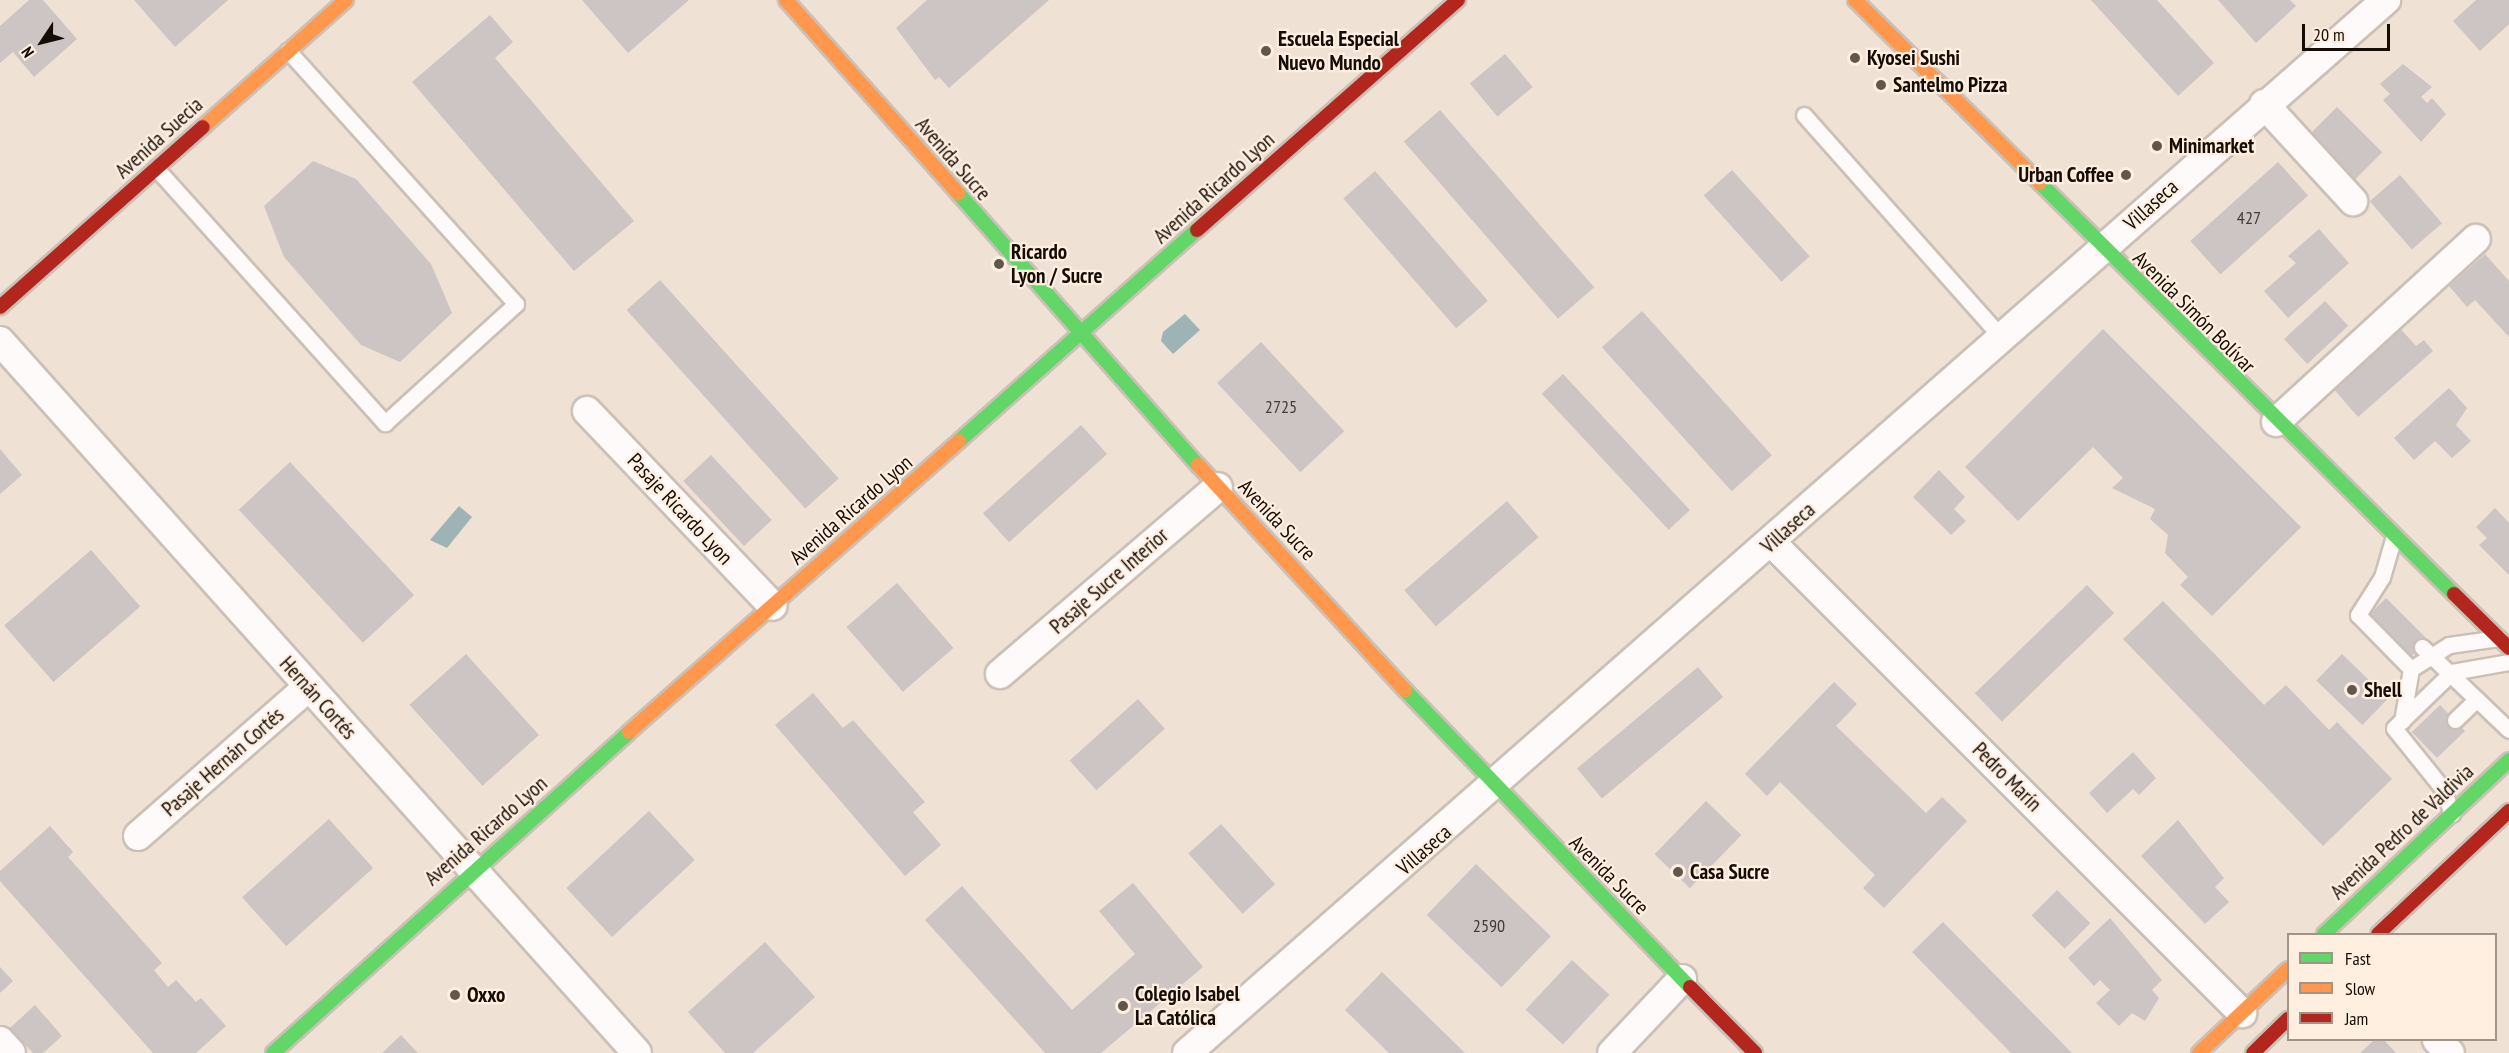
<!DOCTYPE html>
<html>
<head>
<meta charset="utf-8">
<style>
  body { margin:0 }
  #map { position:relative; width:2509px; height:1053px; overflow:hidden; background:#efe1d4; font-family:"PT Sans Narrow",sans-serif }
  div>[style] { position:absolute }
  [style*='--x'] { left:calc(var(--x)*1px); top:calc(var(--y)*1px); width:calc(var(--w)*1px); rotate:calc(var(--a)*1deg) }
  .water>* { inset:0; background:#9db3b6 }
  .building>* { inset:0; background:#cdc4c4; transform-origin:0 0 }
  .roads { filter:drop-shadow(2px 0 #cbc0b6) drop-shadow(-2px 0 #cbc0b6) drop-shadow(0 2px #cbc0b6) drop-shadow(0 -2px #cbc0b6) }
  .lane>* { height:15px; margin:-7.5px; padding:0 7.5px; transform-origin:7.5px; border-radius:7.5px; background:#fdfaf9 }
  .street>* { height:28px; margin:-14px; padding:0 14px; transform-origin:14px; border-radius:14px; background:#fdfaf9 }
  .fast>* { height:14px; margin:-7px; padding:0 7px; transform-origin:7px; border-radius:7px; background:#63d668 }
  .slow>* { height:14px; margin:-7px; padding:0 7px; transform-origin:7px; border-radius:7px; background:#ff974d }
  .jam>* { height:14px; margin:-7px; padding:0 7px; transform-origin:7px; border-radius:7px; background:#b3261e }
  .dots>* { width:16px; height:16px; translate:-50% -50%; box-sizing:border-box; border:3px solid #ffefe1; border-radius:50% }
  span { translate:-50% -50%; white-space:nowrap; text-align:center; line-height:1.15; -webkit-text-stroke:4.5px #ffefe1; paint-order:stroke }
  .number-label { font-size:18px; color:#433a35 }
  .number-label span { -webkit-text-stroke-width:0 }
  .poi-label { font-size:21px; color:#150c05; font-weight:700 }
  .left { translate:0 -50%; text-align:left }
  .right { translate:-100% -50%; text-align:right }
  .street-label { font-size:21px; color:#150c05 }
  .legend { position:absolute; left:2287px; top:933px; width:210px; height:108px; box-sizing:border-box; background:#ffefe1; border:2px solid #a19489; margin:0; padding:8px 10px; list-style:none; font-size:18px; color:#150c05 }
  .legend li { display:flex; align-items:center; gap:12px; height:30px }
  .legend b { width:30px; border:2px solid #a19489 }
  .north { position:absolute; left:12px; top:12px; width:60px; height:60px; -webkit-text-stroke:4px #ffefe1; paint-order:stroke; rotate:235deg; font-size:16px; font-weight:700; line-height:24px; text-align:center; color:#150c05 }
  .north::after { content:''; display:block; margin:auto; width:21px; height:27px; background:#150c05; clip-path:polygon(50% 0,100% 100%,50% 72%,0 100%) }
  .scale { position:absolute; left:2302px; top:24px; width:88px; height:27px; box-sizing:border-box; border:3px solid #150c05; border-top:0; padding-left:8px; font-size:18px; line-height:21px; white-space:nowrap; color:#150c05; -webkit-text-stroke:4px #ffefe1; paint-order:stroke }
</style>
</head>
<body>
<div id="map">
  <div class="water">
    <div style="clip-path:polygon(1185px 314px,1200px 330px,1173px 354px,1161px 341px,1163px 332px)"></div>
    <div style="clip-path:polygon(459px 506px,472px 517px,447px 548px,430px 540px)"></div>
  </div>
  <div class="building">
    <div style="clip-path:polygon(29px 0,43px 0,77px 39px,34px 77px,13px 52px,0 63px,0 26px)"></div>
    <div style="clip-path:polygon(134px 0,228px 0,175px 47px)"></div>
    <div style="clip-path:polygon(582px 0,689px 0,628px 53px)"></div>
    <div style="clip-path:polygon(927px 0,1049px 0,949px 88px,939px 77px,935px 80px,896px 28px)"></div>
    <div style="clip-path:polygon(2091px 0,2157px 0,2214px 63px,2178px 96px)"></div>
    <div style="clip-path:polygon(2218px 0,2290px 0,2296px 6px,2256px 43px)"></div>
    <div style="clip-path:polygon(2476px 0,2509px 0,2509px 24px,2480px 51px,2453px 21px)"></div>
    <div style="clip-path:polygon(490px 15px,513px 42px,495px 58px,634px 221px,574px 271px,412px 82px)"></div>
    <div style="left:1505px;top:54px;width:43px;height:46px;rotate:50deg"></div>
    <div style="clip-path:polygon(2403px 64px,2432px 87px,2421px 97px,2427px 103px,2432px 98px,2446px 114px,2421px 142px,2383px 100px,2390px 94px,2380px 84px)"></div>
    <div style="left:2337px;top:107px;width:64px;height:41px;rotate:45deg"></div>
    <div style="left:1440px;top:110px;width:235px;height:48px;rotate:49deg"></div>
    <div style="clip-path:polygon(313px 161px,356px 179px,431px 264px,452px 313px,400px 362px,361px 345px,284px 257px,264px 206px)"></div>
    <div style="left:2278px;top:162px;width:45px;height:118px;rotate:48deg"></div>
    <div style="left:1732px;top:170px;width:116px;height:38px;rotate:48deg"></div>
    <div style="left:1375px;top:171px;width:172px;height:42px;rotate:49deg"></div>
    <div style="left:2400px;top:175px;width:64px;height:40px;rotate:49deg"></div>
    <div style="clip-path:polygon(2319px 229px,2349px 263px,2288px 318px,2264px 291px,2296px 263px,2288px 256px)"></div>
    <div style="clip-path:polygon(2485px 254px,2509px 281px,2509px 337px,2475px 300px,2467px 307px,2449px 286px)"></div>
    <div style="left:660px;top:280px;width:267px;height:45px;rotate:48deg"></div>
    <div style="left:2325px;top:301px;width:34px;height:56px;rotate:47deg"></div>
    <div style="left:1642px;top:311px;width:194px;height:54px;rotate:48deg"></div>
    <div style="clip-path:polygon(2399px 327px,2416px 346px,2424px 340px,2433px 351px,2358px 417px,2332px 387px)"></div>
    <div style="clip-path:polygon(2103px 329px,2301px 527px,2212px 616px,2180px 585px,2188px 577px,2165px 553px,2168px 535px,2150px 519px,2155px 509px,2112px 488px,2123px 478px,2093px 447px,2018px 521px,1965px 467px)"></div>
    <div style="left:1261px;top:342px;width:122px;height:60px;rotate:47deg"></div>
    <div style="left:1563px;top:374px;width:186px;height:29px;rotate:47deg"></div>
    <div style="clip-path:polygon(2449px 388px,2467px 408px,2456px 425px,2471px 441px,2452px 458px,2435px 441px,2414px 460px,2394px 438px)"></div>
    <div style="left:1081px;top:425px;width:39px;height:132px;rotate:48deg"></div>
    <div style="clip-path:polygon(0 449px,22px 475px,0 494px)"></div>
    <div style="left:711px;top:455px;width:89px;height:38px;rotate:47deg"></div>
    <div style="left:290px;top:462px;width:182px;height:70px;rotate:47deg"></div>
    <div style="clip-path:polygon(1939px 470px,1965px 497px,1954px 509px,1966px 521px,1951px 535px,1913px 497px)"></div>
    <div style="left:1507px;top:501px;width:48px;height:136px;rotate:49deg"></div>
    <div style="clip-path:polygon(2495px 508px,2509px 523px,2509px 575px,2479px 545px,2487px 538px,2476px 527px)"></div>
    <div style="left:91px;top:550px;width:75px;height:115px;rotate:49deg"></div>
    <div style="left:897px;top:583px;width:86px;height:67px;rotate:49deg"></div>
    <div style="left:2087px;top:585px;width:39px;height:156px;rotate:46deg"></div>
    <div style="left:2386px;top:598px;width:59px;height:30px;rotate:45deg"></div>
    <div style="clip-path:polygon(2163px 601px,2264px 705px,2286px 685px,2329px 730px,2337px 722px,2392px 779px,2323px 846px,2123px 639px)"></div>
    <div style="left:466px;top:654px;width:109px;height:76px;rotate:48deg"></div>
    <div style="left:2342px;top:654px;width:64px;height:37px;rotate:44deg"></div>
    <div style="left:1698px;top:667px;width:39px;height:158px;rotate:50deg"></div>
    <div style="clip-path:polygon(1834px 682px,1857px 704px,1836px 726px,1926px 813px,1942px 797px,1967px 821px,1884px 908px,1863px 888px,1875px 875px,1780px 782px,1767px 796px,1745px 774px)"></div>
    <div style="clip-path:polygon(813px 693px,843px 728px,853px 720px,925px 802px,913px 812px,941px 845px,905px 876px,775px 725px)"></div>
    <div style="left:1138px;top:699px;width:40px;height:92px;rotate:48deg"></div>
    <div style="left:2440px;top:705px;width:36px;height:39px;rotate:46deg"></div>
    <div style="clip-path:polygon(2133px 752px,2156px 778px,2139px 795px,2133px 789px,2107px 813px,2089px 793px)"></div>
    <div style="left:1706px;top:801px;width:49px;height:74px;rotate:44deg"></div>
    <div style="left:649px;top:811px;width:67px;height:113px;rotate:47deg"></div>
    <div style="left:329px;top:819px;width:66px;height:117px;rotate:48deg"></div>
    <div style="clip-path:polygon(2178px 820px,2224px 878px,2215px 887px,2229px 902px,2205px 924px,2141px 856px)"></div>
    <div style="left:1221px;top:824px;width:81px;height:44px;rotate:48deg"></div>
    <div style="clip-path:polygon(50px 826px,73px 852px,68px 857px,162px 963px,154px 970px,168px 987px,176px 980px,196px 1002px,201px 998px,226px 1026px,196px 1053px,153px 1053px,0 881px,0 871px)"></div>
    <div style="left:1476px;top:864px;width:104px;height:71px;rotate:44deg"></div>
    <div style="clip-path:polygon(1133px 883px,1203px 967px,1101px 1053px,1045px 1053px,925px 920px,962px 886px,1072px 1010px,1135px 954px,1099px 911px)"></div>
    <div style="left:2057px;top:890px;width:47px;height:36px;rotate:45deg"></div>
    <div style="clip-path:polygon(2110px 918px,2162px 980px,2152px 990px,2159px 998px,2145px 1021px,2132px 1013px,2119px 1026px,2096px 1003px,2110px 990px,2100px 980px,2094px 986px,2068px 958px)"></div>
    <div style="clip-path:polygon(1943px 922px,2072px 1053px,2011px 1053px,1912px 952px)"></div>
    <div style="clip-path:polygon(765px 942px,815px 997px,753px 1053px,725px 1053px,688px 1012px)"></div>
    <div style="left:1572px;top:960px;width:51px;height:68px;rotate:43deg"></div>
    <div style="clip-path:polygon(0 967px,13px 981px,0 993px)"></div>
    <div style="clip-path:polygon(1382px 972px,1465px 1053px,1389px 1053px,1345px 1010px)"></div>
    <div style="clip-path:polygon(35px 1005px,62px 1036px,43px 1053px,33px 1053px,10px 1028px)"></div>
    <div style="clip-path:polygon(401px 1035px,418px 1053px,382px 1053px)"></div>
    <div style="clip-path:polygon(2374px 1040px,2384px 1040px,2396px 1053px,2360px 1053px)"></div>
  </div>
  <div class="roads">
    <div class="lane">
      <div style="--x:1804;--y:115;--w:297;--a:48.4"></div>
      <div style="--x:156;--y:168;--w:343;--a:48.1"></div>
      <div style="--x:385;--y:423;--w:177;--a:-42.3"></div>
      <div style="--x:516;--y:304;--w:341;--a:-132"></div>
      <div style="--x:2394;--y:536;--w:43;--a:106.3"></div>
      <div style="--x:2382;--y:577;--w:45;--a:122.3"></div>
      <div style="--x:2358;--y:615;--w:76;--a:45.5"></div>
      <div style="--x:2411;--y:669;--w:53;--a:99.8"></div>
      <div style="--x:2422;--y:647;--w:120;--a:43.7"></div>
      <div style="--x:2411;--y:669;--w:45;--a:-32.3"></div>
      <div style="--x:2449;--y:645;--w:50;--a:-8"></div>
      <div style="--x:2455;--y:720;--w:30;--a:-44"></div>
      <div style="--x:2452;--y:814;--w:27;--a:-110"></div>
      <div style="--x:2443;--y:789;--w:78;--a:-128.8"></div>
      <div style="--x:2394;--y:728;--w:81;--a:-44"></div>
      <div style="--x:2452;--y:672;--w:58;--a:-10"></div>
    </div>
    <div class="street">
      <div style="--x:2264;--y:104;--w:132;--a:47.5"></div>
      <div style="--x:0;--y:341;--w:955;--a:48.18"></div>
      <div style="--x:587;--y:411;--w:269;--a:46.4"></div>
      <div style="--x:2276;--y:422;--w:271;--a:-42.5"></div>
      <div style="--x:1772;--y:543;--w:665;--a:45"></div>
      <div style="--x:1000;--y:674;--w:287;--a:-40.6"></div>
      <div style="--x:138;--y:836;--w:226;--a:-41.2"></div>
      <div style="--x:2437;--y:1040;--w:18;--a:45"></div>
      <div style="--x:0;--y:1041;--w:16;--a:47"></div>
      <div style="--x:1187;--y:1053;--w:1596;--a:-41.29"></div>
      <div style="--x:1612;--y:1053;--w:102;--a:-46.6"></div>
    </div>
    <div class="fast">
      <div style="--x:2040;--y:183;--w:583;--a:44.79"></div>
      <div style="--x:958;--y:193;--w:363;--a:48.6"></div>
      <div style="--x:959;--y:441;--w:318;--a:-41.6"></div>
      <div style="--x:1405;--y:690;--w:412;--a:46.2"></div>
      <div style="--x:2324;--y:934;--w:254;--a:-43.2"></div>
      <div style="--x:273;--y:1053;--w:479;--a:-42"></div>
    </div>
    <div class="slow">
      <div style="--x:786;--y:0;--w:259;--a:48.3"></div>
      <div style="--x:1855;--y:0;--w:260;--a:44.7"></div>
      <div style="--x:203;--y:127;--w:191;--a:-41.6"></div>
      <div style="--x:1198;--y:465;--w:306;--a:47.4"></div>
      <div style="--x:629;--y:732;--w:440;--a:-41.4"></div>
      <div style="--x:2199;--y:1053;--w:122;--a:-43.3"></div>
    </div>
    <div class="jam">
      <div style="--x:1197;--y:230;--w:348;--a:-41.4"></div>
      <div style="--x:0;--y:307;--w:271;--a:-41.6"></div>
      <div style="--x:2454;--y:594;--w:77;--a:44.5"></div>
      <div style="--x:2378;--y:934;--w:180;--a:-43.2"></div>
      <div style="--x:1690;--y:987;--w:93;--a:45.4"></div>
      <div style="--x:2253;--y:1053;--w:49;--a:-44.2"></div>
    </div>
  </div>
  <div class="dots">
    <div style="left:1266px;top:51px;background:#61574d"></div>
    <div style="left:1855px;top:58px;background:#61574d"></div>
    <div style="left:1881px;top:85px;background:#61574d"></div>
    <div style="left:2157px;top:146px;background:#61574d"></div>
    <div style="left:2126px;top:175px;background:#61574d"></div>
    <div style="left:999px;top:264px;background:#61574d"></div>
    <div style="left:2352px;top:690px;background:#61574d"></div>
    <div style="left:1678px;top:872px;background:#61574d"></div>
    <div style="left:455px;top:995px;background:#61574d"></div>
    <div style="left:1123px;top:1006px;background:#61574d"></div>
  </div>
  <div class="number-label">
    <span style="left:2249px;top:218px">427</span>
    <span style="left:1281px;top:407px">2725</span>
    <span style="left:1489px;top:926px">2590</span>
  </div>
  <div class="poi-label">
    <span class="left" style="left:1278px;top:51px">Escuela Especial<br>Nuevo Mundo</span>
    <span class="left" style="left:1867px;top:58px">Kyosei Sushi</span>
    <span class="left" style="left:1893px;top:85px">Santelmo Pizza</span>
    <span class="left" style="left:2169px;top:146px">Minimarket</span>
    <span class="right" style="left:2114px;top:175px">Urban Coffee</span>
    <span class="left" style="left:1011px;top:264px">Ricardo<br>Lyon / Sucre</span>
    <span class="left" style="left:2364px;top:690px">Shell</span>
    <span class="left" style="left:1690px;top:872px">Casa Sucre</span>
    <span class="left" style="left:1135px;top:1006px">Colegio Isabel<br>La Católica</span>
    <span class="left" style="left:467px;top:995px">Oxxo</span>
  </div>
  <div class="street-label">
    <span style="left:159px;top:138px;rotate:-42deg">Avenida Suecia</span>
    <span style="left:953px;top:159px;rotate:49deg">Avenida Sucre</span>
    <span style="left:1214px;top:188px;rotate:-42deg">Avenida Ricardo Lyon</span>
    <span style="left:2151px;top:205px;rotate:-42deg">Villaseca</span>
    <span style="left:2194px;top:312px;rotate:45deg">Avenida Simón Bolívar</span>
    <span style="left:680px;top:509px;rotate:47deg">Pasaje Ricardo Lyon</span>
    <span style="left:851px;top:510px;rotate:-41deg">Avenida Ricardo Lyon</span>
    <span style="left:1277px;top:520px;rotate:47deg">Avenida Sucre</span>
    <span style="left:1788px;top:528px;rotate:-42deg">Villaseca</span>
    <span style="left:1109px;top:581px;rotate:-41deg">Pasaje Sucre Interior</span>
    <span style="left:318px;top:698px;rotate:48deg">Hernán Cortés</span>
    <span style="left:223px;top:762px;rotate:-41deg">Pasaje Hernán Cortés</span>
    <span style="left:2007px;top:777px;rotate:45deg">Pedro Marín</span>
    <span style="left:486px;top:831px;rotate:-41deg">Avenida Ricardo Lyon</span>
    <span style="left:2402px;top:832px;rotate:-43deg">Avenida Pedro de Valdivia</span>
    <span style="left:1424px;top:850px;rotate:-41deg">Villaseca</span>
    <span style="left:1609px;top:875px;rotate:45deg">Avenida Sucre</span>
  </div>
  <ul class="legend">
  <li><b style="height:8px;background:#63d668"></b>Fast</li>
  <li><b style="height:8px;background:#ff974d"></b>Slow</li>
  <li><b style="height:8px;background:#b3261e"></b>Jam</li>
  </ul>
  <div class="north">N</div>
  <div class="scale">20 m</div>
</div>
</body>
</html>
